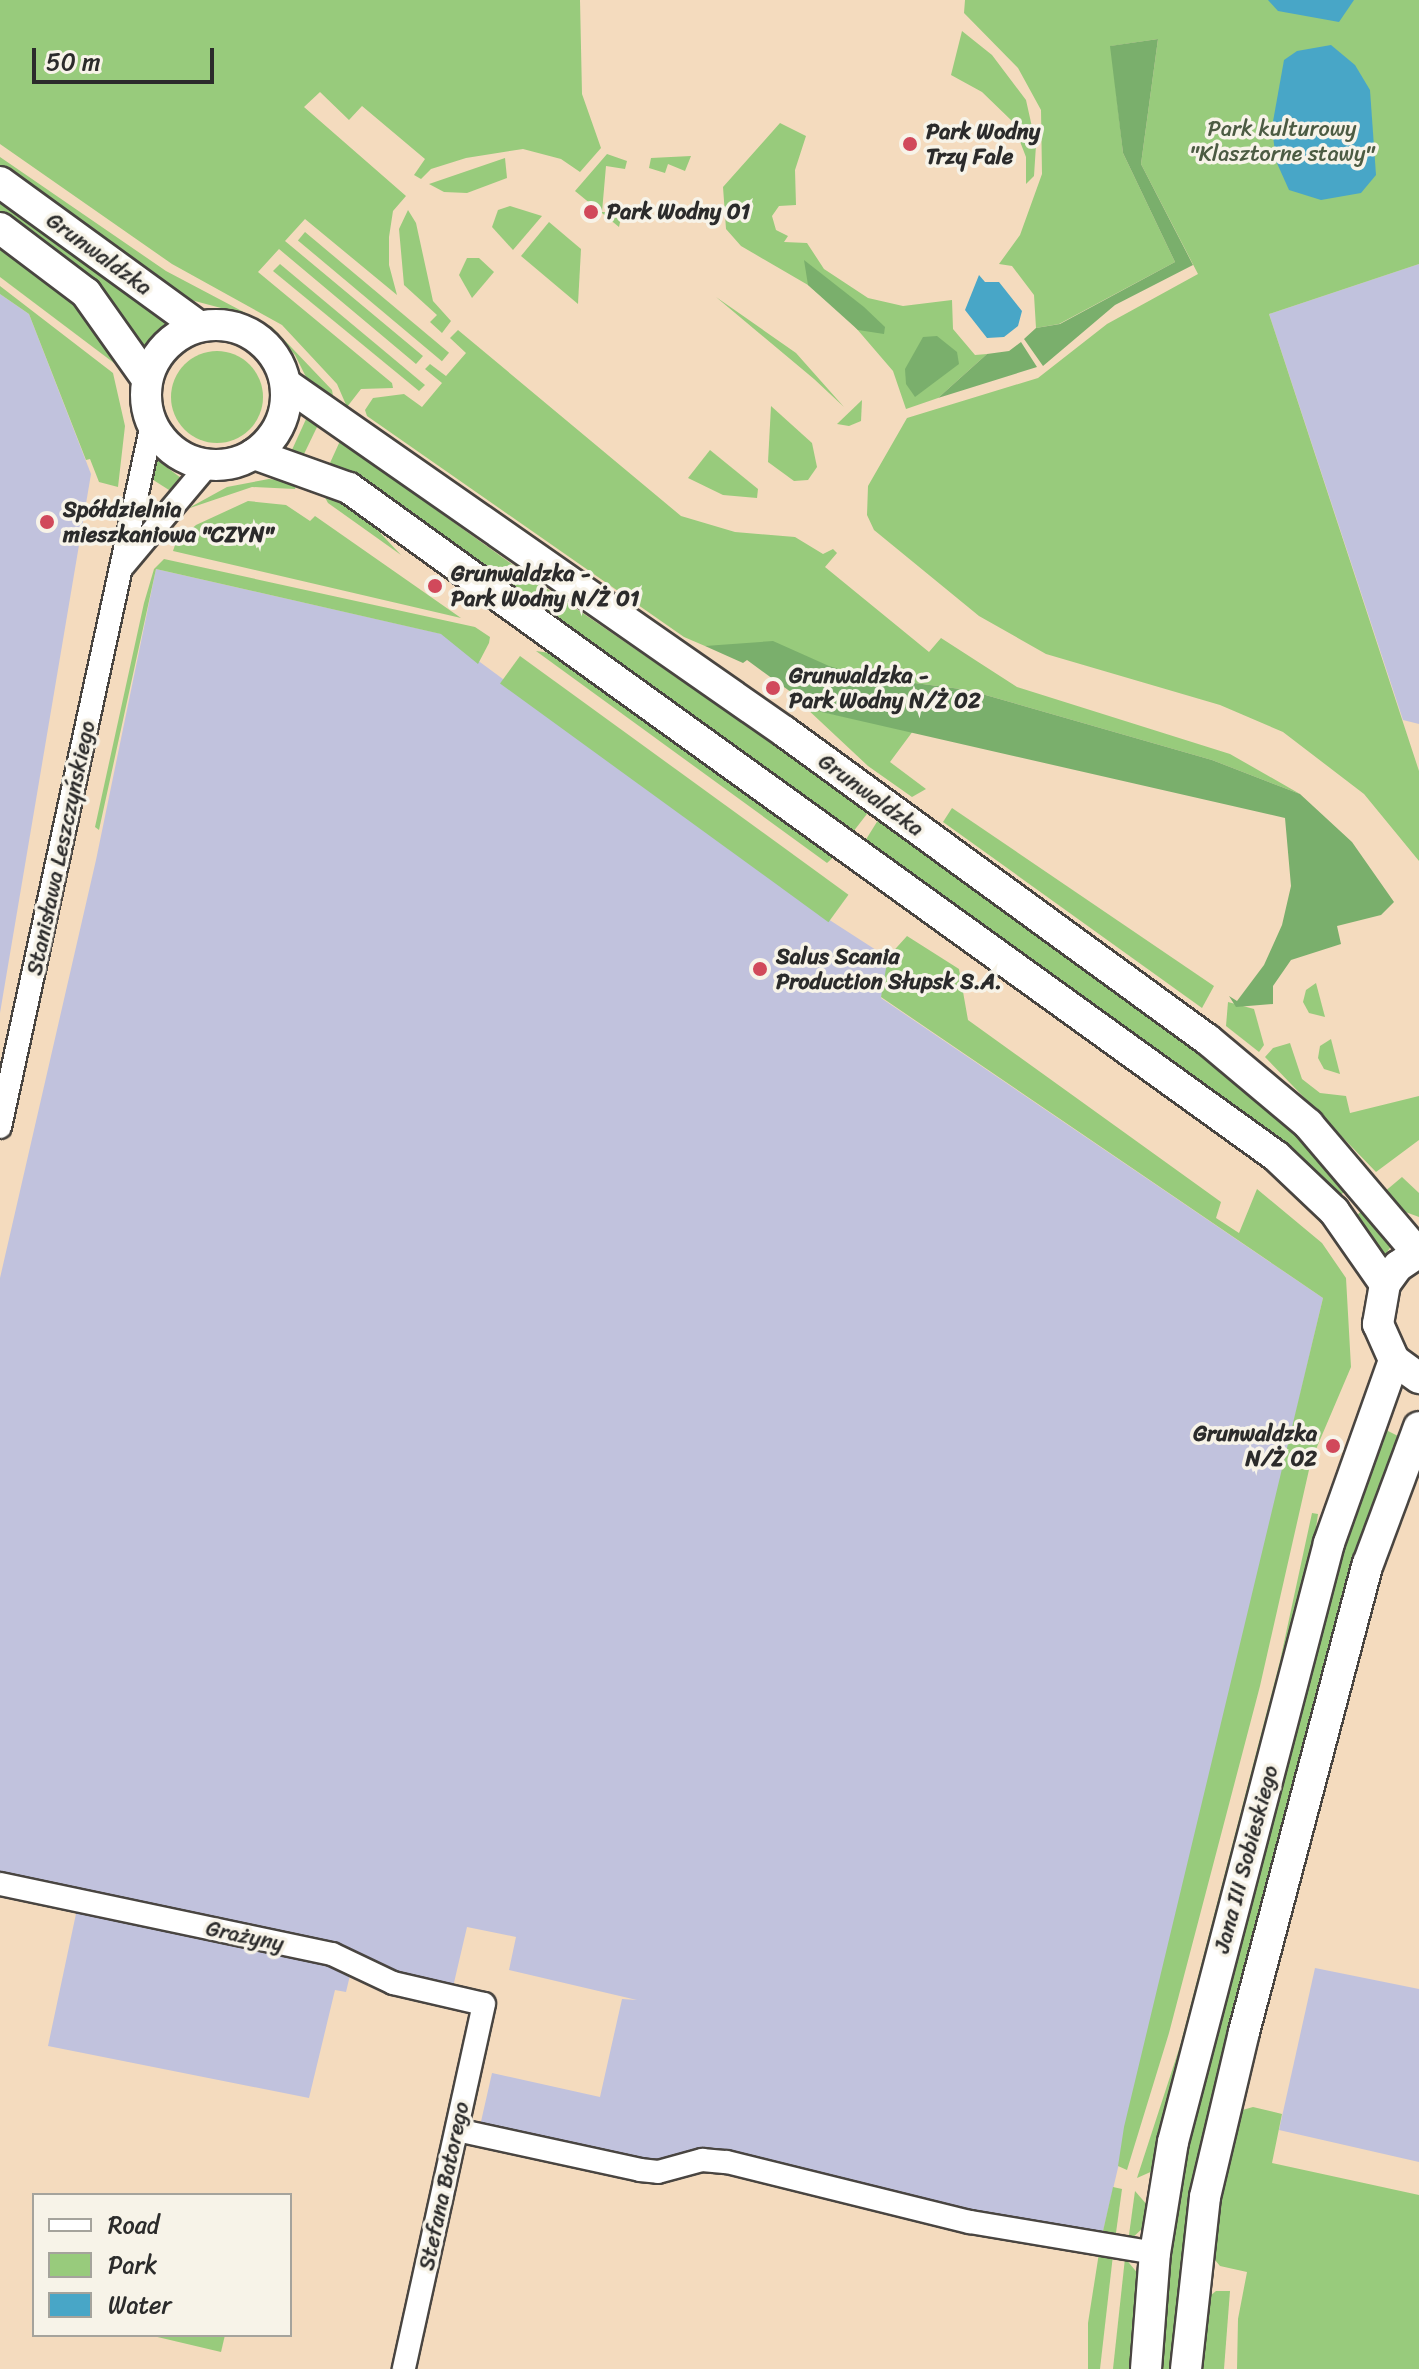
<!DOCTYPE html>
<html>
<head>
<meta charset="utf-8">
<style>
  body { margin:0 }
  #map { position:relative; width:1419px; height:2369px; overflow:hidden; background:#f4dbbe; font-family:Sriracha,sans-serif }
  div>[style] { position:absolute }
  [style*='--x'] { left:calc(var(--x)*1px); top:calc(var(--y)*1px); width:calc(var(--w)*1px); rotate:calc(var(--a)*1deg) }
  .industrial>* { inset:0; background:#c1c2dd }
  .green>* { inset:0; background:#98cb7c; transform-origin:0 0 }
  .round { border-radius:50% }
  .forest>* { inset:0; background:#7aaf6c }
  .water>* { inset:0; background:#48a6c7 }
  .roads { filter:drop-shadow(2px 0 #494541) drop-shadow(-2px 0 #494541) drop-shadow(0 2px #494541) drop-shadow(0 -2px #494541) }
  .street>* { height:22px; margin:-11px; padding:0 11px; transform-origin:11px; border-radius:11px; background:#fff }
  .secondary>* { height:30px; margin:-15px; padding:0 15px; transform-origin:15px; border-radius:15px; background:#fff }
  .secondary>.ring { margin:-15px; padding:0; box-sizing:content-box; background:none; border:30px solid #fff; border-radius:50% }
  .dots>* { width:22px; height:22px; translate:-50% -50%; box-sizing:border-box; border:4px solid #f7f3e8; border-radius:50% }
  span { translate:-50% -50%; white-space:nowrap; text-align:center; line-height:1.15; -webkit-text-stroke:7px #f7f3e8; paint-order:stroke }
  .park-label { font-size:22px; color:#4c5b43 }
  .poi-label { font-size:22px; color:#2b2b2b; font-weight:700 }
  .left { translate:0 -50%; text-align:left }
  .right { translate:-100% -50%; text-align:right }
  .street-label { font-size:22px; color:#2b2b2b }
  .legend { position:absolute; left:32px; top:2193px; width:260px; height:144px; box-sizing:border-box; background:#f7f3e8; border:2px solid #a5a39c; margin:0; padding:10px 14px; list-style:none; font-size:24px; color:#2b2b2b }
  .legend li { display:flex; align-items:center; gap:16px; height:40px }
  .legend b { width:40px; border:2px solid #a5a39c }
  .scale { position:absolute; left:32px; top:48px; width:182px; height:36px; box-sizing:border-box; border:4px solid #2b2b2b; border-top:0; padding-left:10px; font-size:24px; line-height:28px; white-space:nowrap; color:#2b2b2b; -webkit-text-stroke:6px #f7f3e8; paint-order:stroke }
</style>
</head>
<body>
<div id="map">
  <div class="industrial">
    <div style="clip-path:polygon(1419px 264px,1419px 724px,1403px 720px,1269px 314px)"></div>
    <div style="clip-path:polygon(0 294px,29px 314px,91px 474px,0 1013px)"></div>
    <div style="clip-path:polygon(156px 569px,442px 634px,828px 919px,890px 959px,881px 998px,1323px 1298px,1101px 2240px,707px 2152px,649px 2161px,480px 2126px,492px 2073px,600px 2097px,622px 1999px,637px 2000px,509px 1970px,516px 1937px,467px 1927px,453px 1987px,0 1877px,0 1278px,96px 860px)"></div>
    <div style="clip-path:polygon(77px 1909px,352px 1967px,346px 1992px,335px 1990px,309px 2098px,48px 2046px)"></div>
    <div style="clip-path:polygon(1315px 1968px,1419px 1989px,1419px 2162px,1279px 2130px)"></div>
  </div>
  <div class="green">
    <div style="clip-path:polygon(0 0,580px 0,582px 94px,601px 148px,580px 172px,561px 159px,523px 149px,466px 158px,431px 169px,421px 179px,414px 175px,425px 159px,362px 106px,349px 120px,320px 92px,304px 107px,406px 196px,393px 211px,389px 237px,389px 265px,397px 295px,305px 219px,285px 241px,423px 356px,416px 364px,279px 249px,258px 272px,392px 383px,393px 388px,361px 389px,347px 407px,337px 384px,282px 325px,172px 264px,0 144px)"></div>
    <div style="clip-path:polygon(965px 0,1419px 0,1419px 264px,1269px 314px,1419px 771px,1419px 861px,1364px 794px,1283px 732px,1220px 705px,1046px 654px,979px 616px,874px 530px,867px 515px,868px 486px,907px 418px,1038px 378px,1107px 324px,1198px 274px,1141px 164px,1158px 39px,1111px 46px,1123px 153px,1175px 262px,1059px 324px,1036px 328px,1034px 295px,1012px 266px,999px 264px,1020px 235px,1042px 174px,1041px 110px,1018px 68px,964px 13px)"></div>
    <div style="clip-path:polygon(962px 31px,992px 55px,1026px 100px,1036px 145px,1034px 176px,1026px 184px,1026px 157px,1012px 121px,982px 92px,951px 75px)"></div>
    <div style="clip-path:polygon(780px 123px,806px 136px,795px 170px,796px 205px,779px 206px,772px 216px,776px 230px,788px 236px,784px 242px,807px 243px,824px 269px,868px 298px,903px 306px,952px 300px,953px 329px,975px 355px,987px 354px,938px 398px,906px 409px,893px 371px,850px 321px,808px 285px,741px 246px,726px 229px,723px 187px)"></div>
    <div style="clip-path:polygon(607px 154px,627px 161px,625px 169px,606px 166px,602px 212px,622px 213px,619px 227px,575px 191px)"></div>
    <div style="clip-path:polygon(691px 156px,685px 171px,668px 164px,665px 173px,649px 168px,651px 158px)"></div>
    <div style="clip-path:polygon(0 157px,166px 271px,272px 327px,332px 390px,334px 402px,309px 383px,295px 355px,271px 328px,251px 316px,191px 300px,0 165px)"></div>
    <div style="clip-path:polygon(505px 158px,507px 178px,467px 193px,444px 192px,429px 184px)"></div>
    <div style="clip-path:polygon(0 198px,170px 323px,143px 350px,102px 293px,0 215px)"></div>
    <div style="clip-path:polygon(510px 206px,542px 216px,513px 250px,492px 227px,498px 210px)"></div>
    <div style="clip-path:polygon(408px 210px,416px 223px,433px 301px,451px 321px,442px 333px,430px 322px,437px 315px,404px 285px,399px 229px)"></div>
    <div style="clip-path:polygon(549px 222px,581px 249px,578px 304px,521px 256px)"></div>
    <div style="left:305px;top:232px;width:188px;height:11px;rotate:40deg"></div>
    <div style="clip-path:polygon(0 248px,75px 304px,118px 366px,0 277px)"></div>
    <div style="clip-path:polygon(467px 258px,479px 258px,494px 272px,472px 298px,459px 275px)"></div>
    <div style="clip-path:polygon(280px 264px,425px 385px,419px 391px,273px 271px)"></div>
    <div style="clip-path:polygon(0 286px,113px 373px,125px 426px,118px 487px,99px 482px,90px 459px,86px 460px,29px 314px,0 294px)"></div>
    <div style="clip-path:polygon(716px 297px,796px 353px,844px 407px,814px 379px)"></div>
    <div style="clip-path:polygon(458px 330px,681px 516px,735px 532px,795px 537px,823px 554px,833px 549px,837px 553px,825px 567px,929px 652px,941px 638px,1017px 687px,1230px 754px,1300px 794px,1212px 760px,968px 690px,862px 676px,735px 646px,705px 646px,684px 637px,367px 416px,365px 410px,373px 398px,404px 394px,422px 407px,442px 383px,425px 369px,430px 364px,446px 376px,466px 353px,450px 338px)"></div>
    <div class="round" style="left:171px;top:351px;width:92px;height:92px"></div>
    <div style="clip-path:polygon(862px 400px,861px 421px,849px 426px,837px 424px)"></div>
    <div style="clip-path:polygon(771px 406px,812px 443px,817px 467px,808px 480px,794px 481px,768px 462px)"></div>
    <div style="clip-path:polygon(307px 417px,318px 425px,304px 454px,291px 452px)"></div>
    <div style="clip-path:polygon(340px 441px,530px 577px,870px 810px,853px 832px,499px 576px,330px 463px)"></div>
    <div style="clip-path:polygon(710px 450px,758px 489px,757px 498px,723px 495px,688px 478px)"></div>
    <div style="clip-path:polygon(156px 459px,181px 478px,169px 490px,147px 476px)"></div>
    <div style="clip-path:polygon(269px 479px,297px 482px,295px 489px,252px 487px,187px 509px,227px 487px)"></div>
    <div style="clip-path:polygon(322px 492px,368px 520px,401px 555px,328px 503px)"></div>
    <div style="clip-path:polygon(248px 501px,286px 505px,310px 521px,315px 516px,461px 618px,173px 551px,176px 542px,196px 525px)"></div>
    <div style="clip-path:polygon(164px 559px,475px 627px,490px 637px,489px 643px,478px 664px,441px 634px,156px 569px,99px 830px,95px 827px,144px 603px,154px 569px)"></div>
    <div style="clip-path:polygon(536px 651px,557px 654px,838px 853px,827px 863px)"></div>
    <div style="left:520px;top:656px;width:406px;height:34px;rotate:36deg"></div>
    <div style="clip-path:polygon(808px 703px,818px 711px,913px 731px,890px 762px,926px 789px,912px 797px,868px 766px,805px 707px)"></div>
    <div style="clip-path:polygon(952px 808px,1214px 986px,1202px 1008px,943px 822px)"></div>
    <div style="clip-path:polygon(880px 817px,1221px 1066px,1287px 1124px,1347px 1190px,1339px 1196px,1291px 1150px,865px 841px)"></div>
    <div style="clip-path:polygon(907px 936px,959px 969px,968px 1020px,1221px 1202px,1216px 1218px,1239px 1233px,1257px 1189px,1322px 1243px,1346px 1278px,1351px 1367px,1311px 1461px,1260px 1686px,1169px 2033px,1127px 2170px,1118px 2166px,1124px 2127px,1323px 1298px,881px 997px,888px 957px)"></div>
    <div style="clip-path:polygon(1316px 983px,1325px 1017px,1309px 1013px,1303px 1002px,1306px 990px)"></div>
    <div style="clip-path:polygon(1228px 1002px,1254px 1009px,1264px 1045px,1259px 1052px,1226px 1026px)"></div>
    <div style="clip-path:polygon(1331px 1039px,1340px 1074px,1324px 1069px,1318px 1058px,1320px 1046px)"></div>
    <div style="clip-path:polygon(1290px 1043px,1302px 1079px,1320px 1093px,1346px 1096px,1350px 1113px,1419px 1096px,1419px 1140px,1376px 1172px,1265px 1057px,1273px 1048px)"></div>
    <div style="clip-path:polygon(1402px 1177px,1419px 1193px,1419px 1217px,1400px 1210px,1383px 1193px)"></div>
    <div style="clip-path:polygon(1363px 1210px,1392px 1245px,1385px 1255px,1356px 1216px)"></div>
    <div style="clip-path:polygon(1384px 1429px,1400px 1437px,1360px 1543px,1187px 2222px,1172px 2369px,1158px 2369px,1162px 2305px,1189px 2131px,1338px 1559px)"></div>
    <div style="clip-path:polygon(1312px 1513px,1318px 1514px,1314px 1542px,1155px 2170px,1137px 2178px,1180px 2046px,1280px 1661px)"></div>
    <div style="clip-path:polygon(1253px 2107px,1282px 2114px,1272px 2163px,1419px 2195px,1419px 2369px,1237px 2369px,1238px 2319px,1247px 2272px,1220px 2266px,1210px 2254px,1239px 2111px)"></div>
    <div style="clip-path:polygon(1113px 2187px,1122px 2189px,1115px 2240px,1101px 2240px)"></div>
    <div style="clip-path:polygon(1135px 2191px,1148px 2206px,1145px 2226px,1128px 2242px)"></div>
    <div style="clip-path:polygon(1099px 2253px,1113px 2255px,1100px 2369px,1088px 2369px,1088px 2323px)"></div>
    <div style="clip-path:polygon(1125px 2258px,1139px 2275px,1132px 2369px,1113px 2369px)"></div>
    <div style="clip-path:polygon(1216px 2291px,1230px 2291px,1224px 2369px,1199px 2369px,1205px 2300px)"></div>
    <div style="clip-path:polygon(149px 2335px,225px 2335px,221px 2352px)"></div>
  </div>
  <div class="forest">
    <div style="clip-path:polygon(1158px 39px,1141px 164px,1193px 265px,1115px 305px,1043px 366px,1024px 339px,1036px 328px,1060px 324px,1175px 262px,1123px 153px,1110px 46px)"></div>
    <div style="clip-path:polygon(804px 260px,864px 307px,885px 327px,884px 334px,858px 330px,808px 285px)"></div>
    <div style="clip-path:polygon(937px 336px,957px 352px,959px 364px,915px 397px,906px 384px,905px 369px,923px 337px)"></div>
    <div style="clip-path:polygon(1021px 342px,1037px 367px,938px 398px,987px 354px,1009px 351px)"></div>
    <div style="clip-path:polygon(773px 641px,829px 666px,862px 676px,968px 690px,1212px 760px,1300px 794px,1352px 842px,1394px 902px,1381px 915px,1337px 926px,1341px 944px,1291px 960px,1273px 986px,1273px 1004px,1236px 1007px,1229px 996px,1237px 1001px,1264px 965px,1282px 925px,1291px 886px,1285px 818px,817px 711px,747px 660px,743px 663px,705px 646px)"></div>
  </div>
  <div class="water">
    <div style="clip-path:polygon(1268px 0,1354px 0,1339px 22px,1278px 11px)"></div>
    <div style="clip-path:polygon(1331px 45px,1355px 65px,1370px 90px,1376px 175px,1361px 193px,1321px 200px,1289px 190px,1276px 161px,1272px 127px,1284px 60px,1297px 51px)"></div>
    <div style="clip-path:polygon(979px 275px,985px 282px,999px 282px,1022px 311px,1018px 326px,1004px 337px,987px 338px,965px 310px)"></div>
  </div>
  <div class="roads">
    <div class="street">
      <div style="--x:124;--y:565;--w:131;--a:-50"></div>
      <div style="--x:0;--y:1127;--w:719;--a:-77.8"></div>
      <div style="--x:0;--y:1884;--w:339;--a:11.9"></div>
      <div style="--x:332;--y:1954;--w:68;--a:25.4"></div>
      <div style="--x:393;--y:1983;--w:93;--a:13"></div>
      <div style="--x:484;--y:2004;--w:374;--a:102.4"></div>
      <div style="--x:457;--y:2130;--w:187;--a:12.3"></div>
      <div style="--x:640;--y:2170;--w:18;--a:6"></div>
      <div style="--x:658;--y:2172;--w:46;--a:-15.3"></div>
      <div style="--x:702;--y:2160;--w:25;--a:5"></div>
      <div style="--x:727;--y:2162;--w:250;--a:13.9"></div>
      <div style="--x:970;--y:2222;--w:188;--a:9.5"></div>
    </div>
    <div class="secondary">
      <div style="--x:0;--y:182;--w:245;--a:36"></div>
      <div style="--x:0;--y:228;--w:108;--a:37.1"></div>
      <div style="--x:86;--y:293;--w:105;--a:54.7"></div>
      <div class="ring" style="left:146px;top:325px;width:110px;height:110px"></div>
      <div style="--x:286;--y:384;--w:608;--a:34.89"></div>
      <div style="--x:785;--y:732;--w:523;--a:36.06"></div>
      <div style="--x:1208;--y:1040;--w:131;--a:40"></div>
      <div style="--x:1308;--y:1124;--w:168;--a:49.6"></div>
      <div style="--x:254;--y:454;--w:101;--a:19.7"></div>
      <div style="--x:349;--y:488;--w:1143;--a:35.78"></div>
      <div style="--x:1276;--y:1156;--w:80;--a:43.5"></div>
      <div style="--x:1334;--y:1211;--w:89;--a:55.1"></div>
      <div style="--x:1419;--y:1252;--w:25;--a:146"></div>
      <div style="--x:1398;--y:1266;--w:22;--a:126"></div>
      <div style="--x:1385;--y:1284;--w:41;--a:99.9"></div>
      <div style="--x:1378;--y:1324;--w:39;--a:66"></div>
      <div style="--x:1394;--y:1360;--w:31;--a:36"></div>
      <div style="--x:1146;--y:2369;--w:116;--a:-85.6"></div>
      <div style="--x:1155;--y:2253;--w:112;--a:-80.8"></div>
      <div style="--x:1173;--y:2142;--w:619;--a:-75.4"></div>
      <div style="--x:1329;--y:1543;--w:194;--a:-70.4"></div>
      <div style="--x:1186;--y:2369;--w:173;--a:-83.7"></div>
      <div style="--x:1205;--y:2197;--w:170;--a:-76.7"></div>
      <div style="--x:1244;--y:2032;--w:484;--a:-75.2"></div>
      <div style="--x:1368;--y:1564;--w:146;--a:-69.6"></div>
    </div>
  </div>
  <div class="dots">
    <div style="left:910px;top:144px;background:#d1495b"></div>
    <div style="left:591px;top:212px;background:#d1495b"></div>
    <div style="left:47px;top:522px;background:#d1495b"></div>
    <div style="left:435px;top:586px;background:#d1495b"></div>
    <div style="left:773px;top:688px;background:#d1495b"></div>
    <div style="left:760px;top:969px;background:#d1495b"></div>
    <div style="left:1333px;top:1446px;background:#d1495b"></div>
  </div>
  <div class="park-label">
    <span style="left:1282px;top:141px">Park kulturowy<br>"Klasztorne stawy"</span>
  </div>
  <div class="poi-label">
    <span class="left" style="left:926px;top:144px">Park Wodny<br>Trzy Fale</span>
    <span class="left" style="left:607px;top:212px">Park Wodny 01</span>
    <span class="left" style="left:63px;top:522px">Spółdzielnia<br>mieszkaniowa "CZYN"</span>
    <span class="left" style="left:451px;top:586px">Grunwaldzka -<br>Park Wodny N/Ż 01</span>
    <span class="left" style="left:789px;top:688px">Grunwaldzka -<br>Park Wodny N/Ż 02</span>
    <span class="left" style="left:776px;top:969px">Salus Scania<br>Production Słupsk S.A.</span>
    <span class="right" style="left:1317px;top:1446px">Grunwaldzka<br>N/Ż 02</span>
  </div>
  <div class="street-label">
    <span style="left:99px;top:254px;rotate:36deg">Grunwaldzka</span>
    <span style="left:871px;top:795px;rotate:36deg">Grunwaldzka</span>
    <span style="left:61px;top:848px;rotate:-78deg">Stanisława Leszczyńskiego</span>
    <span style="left:1246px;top:1859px;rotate:-75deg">Jana III Sobieskiego</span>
    <span style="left:245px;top:1936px;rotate:12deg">Grażyny</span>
    <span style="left:444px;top:2186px;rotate:-78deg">Stefana Batorego</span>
  </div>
  <ul class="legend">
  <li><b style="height:10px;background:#fff"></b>Road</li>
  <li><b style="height:22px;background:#98cb7c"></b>Park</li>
  <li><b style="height:22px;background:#48a6c7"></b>Water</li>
  </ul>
  <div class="scale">50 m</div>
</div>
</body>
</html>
